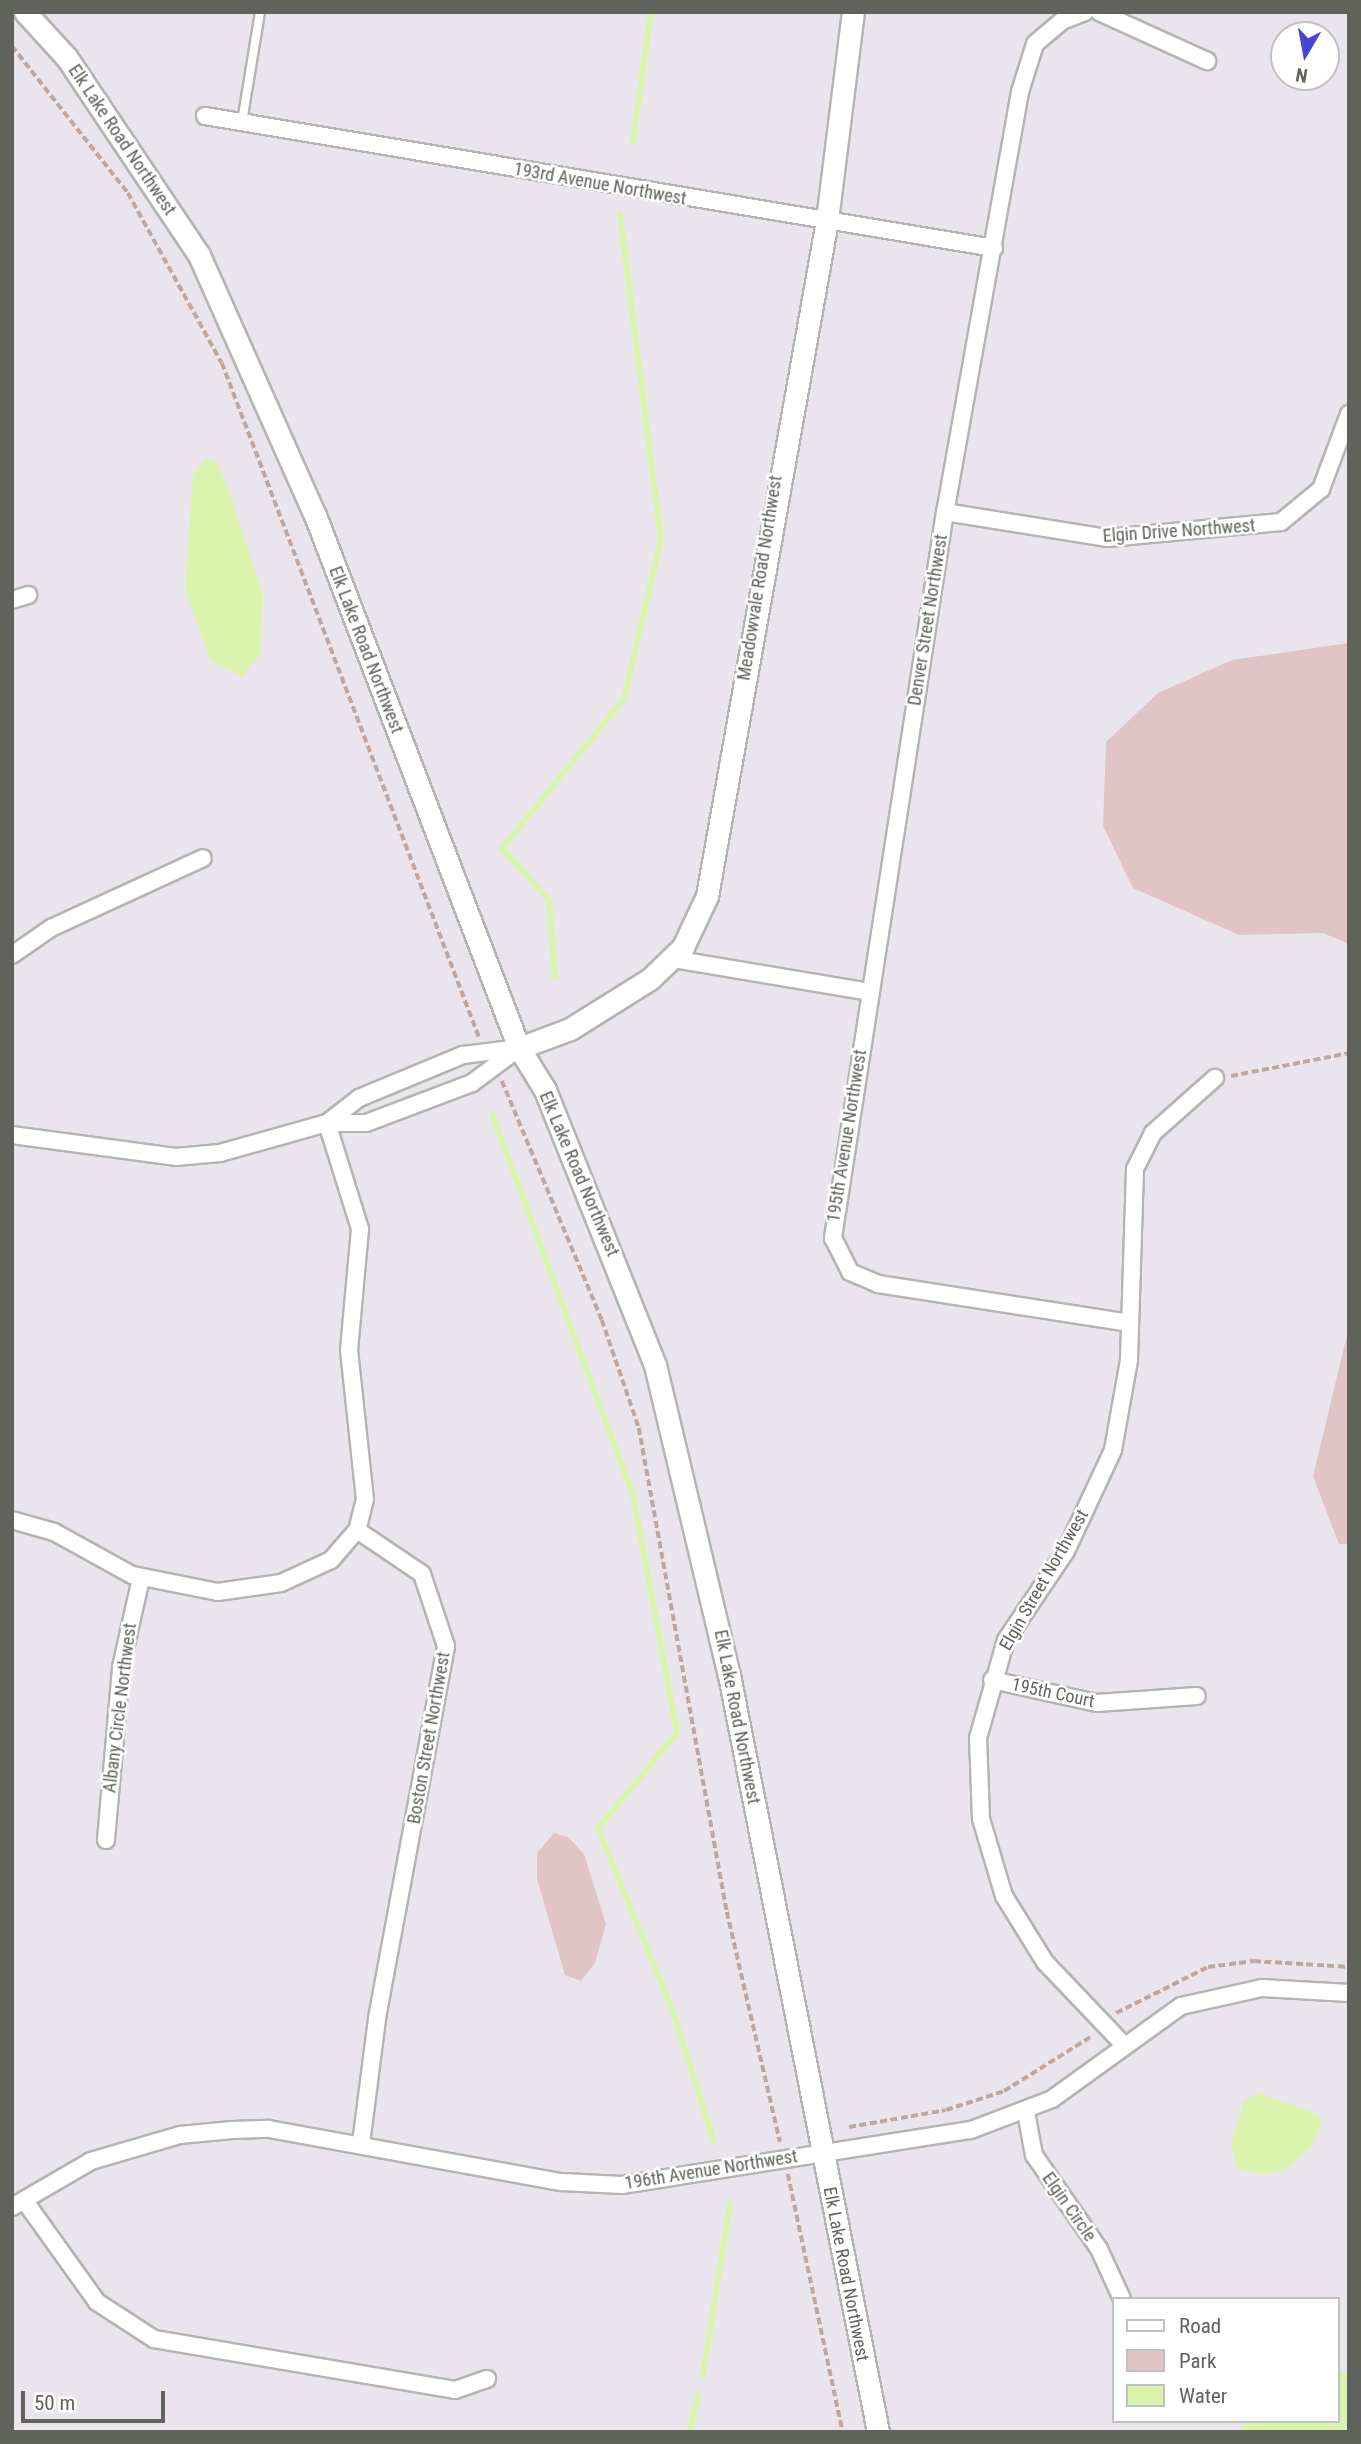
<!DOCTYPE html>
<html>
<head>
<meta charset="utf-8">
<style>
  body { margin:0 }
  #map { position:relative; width:1361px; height:2444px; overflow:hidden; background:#eae5ed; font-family:"Roboto Condensed",sans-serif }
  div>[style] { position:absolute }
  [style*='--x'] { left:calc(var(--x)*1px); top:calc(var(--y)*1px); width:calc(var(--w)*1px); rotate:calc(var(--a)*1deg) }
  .green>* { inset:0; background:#e1c4c6 }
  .water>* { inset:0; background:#daf4ae }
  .stream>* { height:6px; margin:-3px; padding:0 3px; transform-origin:3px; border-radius:3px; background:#daf4ae }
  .path>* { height:3.5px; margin-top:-1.75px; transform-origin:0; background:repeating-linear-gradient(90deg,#c1a69e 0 7px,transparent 0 10.5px) }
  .roads { filter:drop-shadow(2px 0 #b2b5b0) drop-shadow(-2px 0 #b2b5b0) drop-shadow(0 2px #b2b5b0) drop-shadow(0 -2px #b2b5b0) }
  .service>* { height:8px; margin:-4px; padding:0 4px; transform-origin:4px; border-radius:4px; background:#fff }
  .minor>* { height:16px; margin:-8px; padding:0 8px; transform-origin:8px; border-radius:8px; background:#fff }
  .tertiary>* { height:21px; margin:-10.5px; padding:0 10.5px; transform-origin:10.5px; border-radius:10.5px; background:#fff }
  span { translate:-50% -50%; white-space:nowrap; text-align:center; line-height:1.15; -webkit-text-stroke:5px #fff; paint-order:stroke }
  .street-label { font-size:18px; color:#60635c }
  .frame { position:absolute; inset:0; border:14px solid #60635c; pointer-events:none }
  .legend { position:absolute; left:1112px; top:2297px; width:228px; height:126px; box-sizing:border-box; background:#fff; border:2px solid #bfc1be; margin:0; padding:9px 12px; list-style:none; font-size:21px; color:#60635c }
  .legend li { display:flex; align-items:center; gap:14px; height:35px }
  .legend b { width:35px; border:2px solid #bfc1be }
  .north { position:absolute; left:1270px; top:21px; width:70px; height:70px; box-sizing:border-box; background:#fff; border:2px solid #bfc1be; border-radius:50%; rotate:190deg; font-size:19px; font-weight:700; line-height:28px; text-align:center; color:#60635c }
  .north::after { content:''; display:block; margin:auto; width:24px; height:32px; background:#4745d2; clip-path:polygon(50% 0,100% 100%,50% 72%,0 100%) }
  .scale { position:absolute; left:21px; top:2391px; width:144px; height:32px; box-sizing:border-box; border:4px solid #60635c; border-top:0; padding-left:9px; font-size:21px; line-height:24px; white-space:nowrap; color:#60635c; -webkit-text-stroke:5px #fff; paint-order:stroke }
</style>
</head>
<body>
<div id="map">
  <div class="green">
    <div style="clip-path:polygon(1349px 643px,1349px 944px,1323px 933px,1239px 935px,1133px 888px,1103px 826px,1106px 742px,1158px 693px,1232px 660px)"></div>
    <div style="clip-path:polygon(1349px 1327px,1349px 1544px,1339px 1544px,1313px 1476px)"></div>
    <div style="clip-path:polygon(554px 1833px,568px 1837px,584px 1854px,606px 1924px,595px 1963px,581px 1981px,565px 1975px,537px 1879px,537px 1853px)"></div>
  </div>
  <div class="water">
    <div style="clip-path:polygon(207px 458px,217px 463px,227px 485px,263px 595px,260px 655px,242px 677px,211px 660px,185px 591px,193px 474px)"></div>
    <div style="clip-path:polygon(1259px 2093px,1318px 2114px,1322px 2123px,1311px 2147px,1287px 2168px,1265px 2175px,1237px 2168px,1231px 2144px,1244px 2101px)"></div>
    <div style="clip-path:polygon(1338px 2370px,1349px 2374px,1349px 2432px,1235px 2432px,1250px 2421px,1338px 2421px)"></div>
  </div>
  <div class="stream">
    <div style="--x:633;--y:141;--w:130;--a:-82.1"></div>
    <div style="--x:555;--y:977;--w:77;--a:-94.5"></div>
    <div style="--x:549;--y:900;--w:70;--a:-132.1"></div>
    <div style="--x:502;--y:848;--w:193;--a:-50.7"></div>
    <div style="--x:624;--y:699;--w:164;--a:-77"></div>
    <div style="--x:661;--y:539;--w:327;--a:-97.2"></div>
    <div style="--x:492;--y:1114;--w:406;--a:69.7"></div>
    <div style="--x:633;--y:1495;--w:242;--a:79.5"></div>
    <div style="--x:677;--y:1733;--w:124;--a:129.7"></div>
    <div style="--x:598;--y:1828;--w:199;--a:67.8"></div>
    <div style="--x:673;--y:2012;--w:135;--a:72.4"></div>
    <div style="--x:703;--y:2375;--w:174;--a:-81.1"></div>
    <div style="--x:689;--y:2432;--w:38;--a:-76"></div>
  </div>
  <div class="path">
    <div style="--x:12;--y:46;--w:187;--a:51.7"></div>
    <div style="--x:128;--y:193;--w:194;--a:61.1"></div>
    <div style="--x:222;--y:363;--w:721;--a:69.13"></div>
    <div style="--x:1231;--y:1076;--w:120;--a:-11"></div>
    <div style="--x:502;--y:1081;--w:259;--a:67.3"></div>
    <div style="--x:602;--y:1320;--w:114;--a:71.1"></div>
    <div style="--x:639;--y:1428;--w:492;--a:79.7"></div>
    <div style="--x:727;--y:1912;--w:236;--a:77"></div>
    <div style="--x:1116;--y:2013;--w:103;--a:-26.6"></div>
    <div style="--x:1208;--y:1967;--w:46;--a:-7.4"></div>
    <div style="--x:1254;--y:1961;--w:95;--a:3.6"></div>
    <div style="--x:849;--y:2127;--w:98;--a:-9.9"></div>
    <div style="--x:946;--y:2110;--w:61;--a:-18.1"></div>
    <div style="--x:1004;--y:2091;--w:104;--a:-32"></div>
    <div style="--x:788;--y:2174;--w:264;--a:78"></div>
  </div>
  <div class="roads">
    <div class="service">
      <div style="--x:242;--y:122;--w:111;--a:-80.7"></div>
    </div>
    <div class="minor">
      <div style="--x:1085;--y:12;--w:25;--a:159"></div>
      <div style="--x:1062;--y:21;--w:35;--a:140"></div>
      <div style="--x:1035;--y:44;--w:50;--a:107.4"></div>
      <div style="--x:1020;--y:92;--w:427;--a:100.1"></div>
      <div style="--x:945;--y:512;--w:735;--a:98.77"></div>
      <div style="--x:833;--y:1238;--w:38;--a:63"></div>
      <div style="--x:850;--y:1272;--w:30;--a:23"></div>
      <div style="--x:878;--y:1284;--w:255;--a:8.8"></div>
      <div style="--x:1099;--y:12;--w:119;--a:24.4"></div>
      <div style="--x:205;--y:116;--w:800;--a:9.5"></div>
      <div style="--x:945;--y:512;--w:165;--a:9.1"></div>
      <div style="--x:1108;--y:538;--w:174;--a:-5.3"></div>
      <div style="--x:1281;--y:522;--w:52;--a:-39.5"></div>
      <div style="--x:1321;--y:489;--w:80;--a:-69.5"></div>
      <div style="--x:12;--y:600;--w:17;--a:-17"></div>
      <div style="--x:12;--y:955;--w:47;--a:-34.7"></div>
      <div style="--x:51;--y:928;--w:167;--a:-24.7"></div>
      <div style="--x:673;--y:959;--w:200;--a:9.5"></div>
      <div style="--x:519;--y:1048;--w:59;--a:143.3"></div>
      <div style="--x:472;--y:1083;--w:113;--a:159.3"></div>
      <div style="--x:366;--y:1123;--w:39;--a:180"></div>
      <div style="--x:327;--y:1123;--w:41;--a:-38"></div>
      <div style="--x:359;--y:1098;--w:113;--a:-22.5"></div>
      <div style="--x:463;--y:1055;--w:56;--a:-7.1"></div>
      <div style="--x:12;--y:1135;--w:165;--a:7.6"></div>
      <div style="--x:176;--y:1157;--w:44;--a:-5.2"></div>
      <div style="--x:220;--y:1153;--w:111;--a:-15.7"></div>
      <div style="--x:327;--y:1123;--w:111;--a:72.7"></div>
      <div style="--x:360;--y:1229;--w:121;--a:95.2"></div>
      <div style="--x:349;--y:1350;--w:150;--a:83.9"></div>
      <div style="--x:365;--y:1499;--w:32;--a:104"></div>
      <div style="--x:357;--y:1530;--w:40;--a:131"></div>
      <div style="--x:331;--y:1560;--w:55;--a:155.3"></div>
      <div style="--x:281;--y:1583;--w:64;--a:171.9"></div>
      <div style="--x:218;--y:1592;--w:88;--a:-168.8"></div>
      <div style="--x:132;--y:1575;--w:89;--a:-151.1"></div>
      <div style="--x:54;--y:1532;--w:44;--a:-164.1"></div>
      <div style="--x:357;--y:1530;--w:78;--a:34.1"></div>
      <div style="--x:422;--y:1574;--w:76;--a:71.6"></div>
      <div style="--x:446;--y:1646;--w:379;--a:100.5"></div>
      <div style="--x:377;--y:2019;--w:126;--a:97.3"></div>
      <div style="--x:992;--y:1680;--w:107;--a:12.4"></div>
      <div style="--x:1097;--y:1703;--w:100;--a:-4"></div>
      <div style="--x:106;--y:1840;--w:174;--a:-85"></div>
      <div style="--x:121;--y:1667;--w:91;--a:-77.3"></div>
      <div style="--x:1124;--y:2045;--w:115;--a:-133.6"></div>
      <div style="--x:1045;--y:1962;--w:78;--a:-121.8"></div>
      <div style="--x:1004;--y:1896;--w:80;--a:-106.6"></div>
      <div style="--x:981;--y:1819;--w:81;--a:-92.1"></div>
      <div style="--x:978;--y:1738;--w:102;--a:-74.1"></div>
      <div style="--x:1006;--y:1640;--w:107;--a:-56"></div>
      <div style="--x:1066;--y:1551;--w:111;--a:-65"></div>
      <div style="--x:1113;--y:1450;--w:91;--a:-79.9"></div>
      <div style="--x:1129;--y:1360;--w:191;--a:-88.2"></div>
      <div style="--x:1135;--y:1169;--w:40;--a:-63.4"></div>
      <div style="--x:1153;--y:1133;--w:83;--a:-41.6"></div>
      <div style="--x:1026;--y:2112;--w:44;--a:79.5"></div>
      <div style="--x:1034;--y:2155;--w:114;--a:55.3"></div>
      <div style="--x:1099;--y:2249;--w:55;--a:65.3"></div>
      <div style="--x:24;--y:2200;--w:125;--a:54.4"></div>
      <div style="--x:97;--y:2302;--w:68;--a:33"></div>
      <div style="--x:154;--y:2339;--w:305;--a:9.6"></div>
      <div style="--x:455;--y:2390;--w:34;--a:-19"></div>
      <div style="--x:12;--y:2207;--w:91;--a:-30.2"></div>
      <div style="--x:91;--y:2161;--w:93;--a:-16.3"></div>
      <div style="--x:180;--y:2135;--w:52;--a:-5.5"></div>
      <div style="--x:232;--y:2130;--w:37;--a:-2"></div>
      <div style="--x:269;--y:2129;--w:298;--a:10.3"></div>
      <div style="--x:562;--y:2182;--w:60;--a:2.9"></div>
      <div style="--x:622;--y:2185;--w:353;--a:-9"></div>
      <div style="--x:971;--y:2130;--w:87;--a:-20.9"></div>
      <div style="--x:1052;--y:2099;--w:159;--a:-35.8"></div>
      <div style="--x:1181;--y:2006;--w:83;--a:-12.5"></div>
      <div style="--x:1262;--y:1988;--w:87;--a:3.3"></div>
    </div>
    <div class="tertiary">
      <div style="--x:25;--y:12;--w:62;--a:47.6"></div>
      <div style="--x:67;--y:58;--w:237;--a:56.2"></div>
      <div style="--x:199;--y:255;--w:285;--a:66"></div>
      <div style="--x:315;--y:515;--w:571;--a:69.06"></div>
      <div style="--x:519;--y:1048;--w:49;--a:58.2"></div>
      <div style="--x:545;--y:1090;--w:296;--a:68.2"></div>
      <div style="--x:655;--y:1365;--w:319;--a:76.6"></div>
      <div style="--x:729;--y:1675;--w:772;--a:78.86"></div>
      <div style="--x:519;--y:1048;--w:54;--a:-20.4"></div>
      <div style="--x:570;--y:1029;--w:94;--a:-32"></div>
      <div style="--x:650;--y:979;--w:46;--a:-44.1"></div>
      <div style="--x:683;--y:947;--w:56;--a:-64.8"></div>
      <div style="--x:707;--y:896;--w:687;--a:-79.93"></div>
      <div style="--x:827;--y:220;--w:210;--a:-82.9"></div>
    </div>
  </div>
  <div class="street-label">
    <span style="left:122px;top:140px;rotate:56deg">Elk Lake Road Northwest</span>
    <span style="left:600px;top:184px;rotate:10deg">193rd Avenue Northwest</span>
    <span style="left:1179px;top:531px;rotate:-4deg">Elgin Drive Northwest</span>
    <span style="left:760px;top:578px;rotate:-81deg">Meadowvale Road Northwest</span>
    <span style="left:928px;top:620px;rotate:-81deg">Denver Street Northwest</span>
    <span style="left:366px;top:650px;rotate:69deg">Elk Lake Road Northwest</span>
    <span style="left:847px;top:1136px;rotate:-81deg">195th Avenue Northwest</span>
    <span style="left:579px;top:1174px;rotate:67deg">Elk Lake Road Northwest</span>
    <span style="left:1044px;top:1580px;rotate:-60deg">Elgin Street Northwest</span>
    <span style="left:1053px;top:1693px;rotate:12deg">195th Court</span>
    <span style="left:120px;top:1708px;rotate:-83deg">Albany Circle Northwest</span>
    <span style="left:737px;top:1717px;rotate:79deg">Elk Lake Road Northwest</span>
    <span style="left:429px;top:1738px;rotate:-80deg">Boston Street Northwest</span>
    <span style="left:711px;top:2170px;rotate:-9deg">196th Avenue Northwest</span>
    <span style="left:1069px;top:2207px;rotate:55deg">Elgin Circle</span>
    <span style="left:846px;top:2274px;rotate:79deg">Elk Lake Road Northwest</span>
  </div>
  <div class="frame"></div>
  <ul class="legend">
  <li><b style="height:9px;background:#fff"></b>Road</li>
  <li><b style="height:19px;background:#e1c4c6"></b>Park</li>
  <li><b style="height:19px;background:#daf4ae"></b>Water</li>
  </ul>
  <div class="north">N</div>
  <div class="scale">50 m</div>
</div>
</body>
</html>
